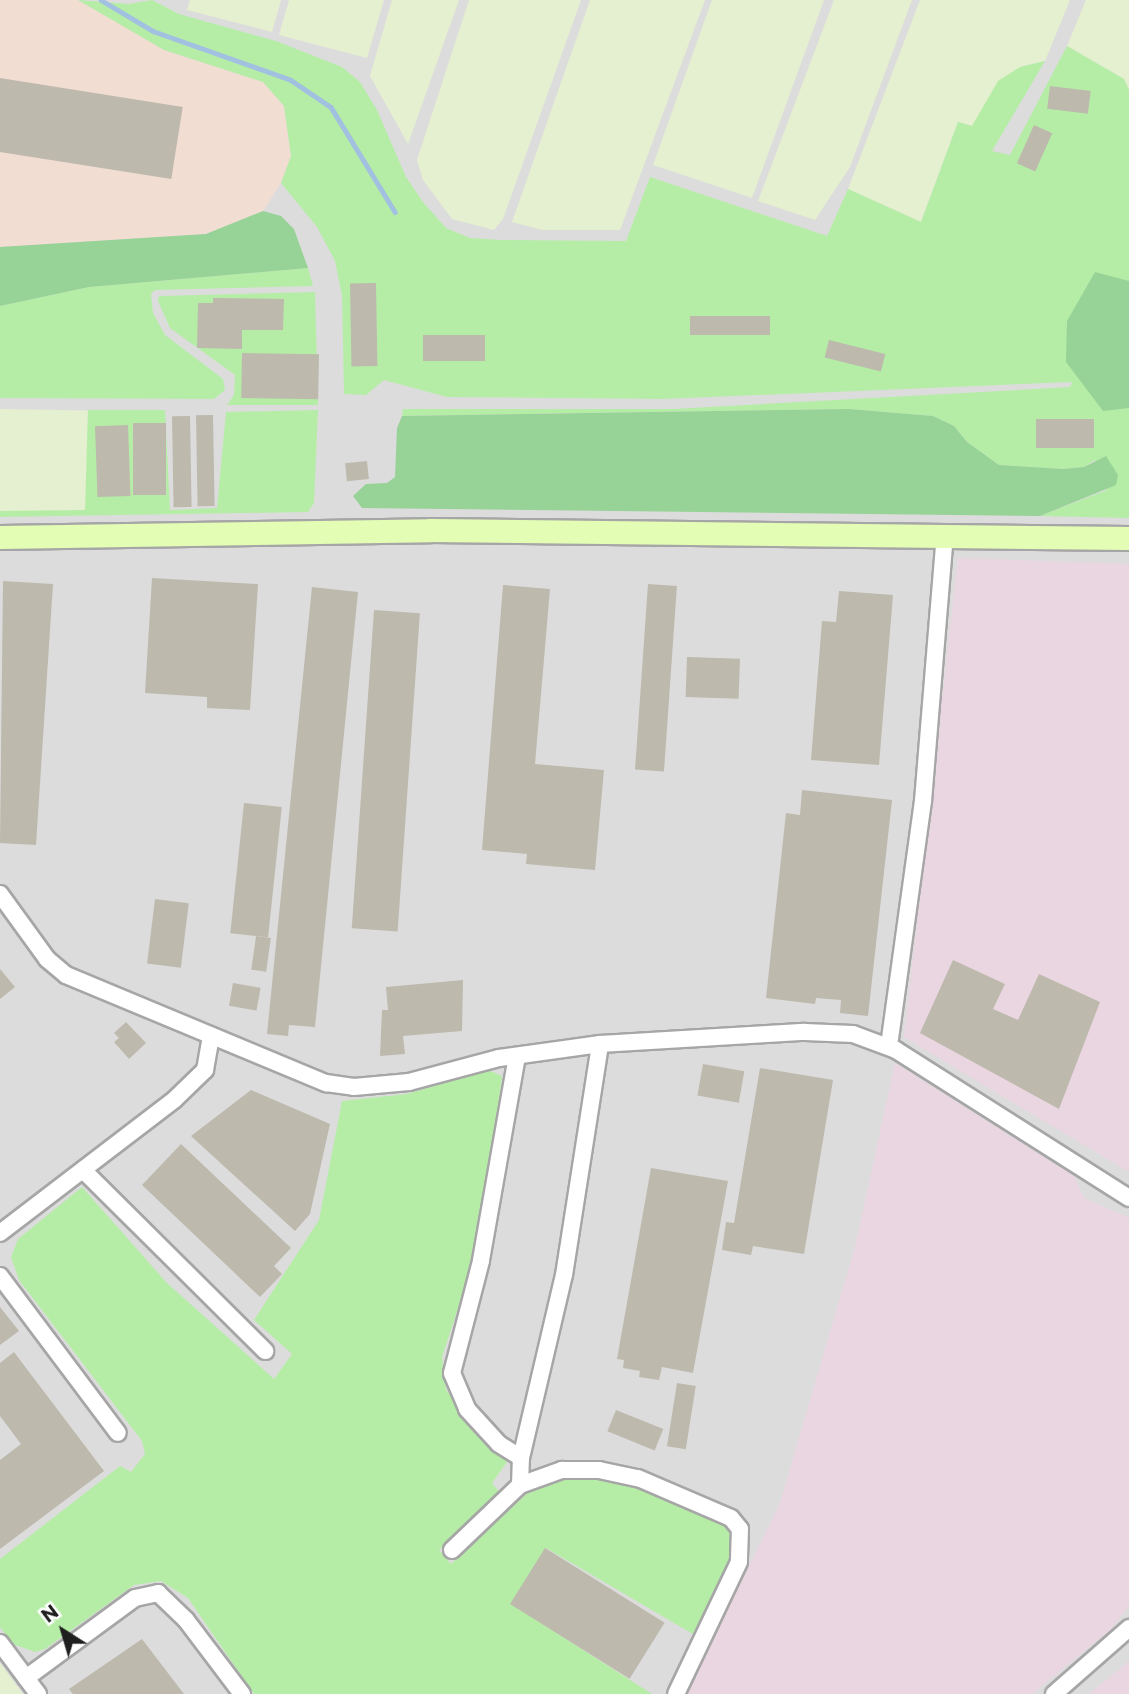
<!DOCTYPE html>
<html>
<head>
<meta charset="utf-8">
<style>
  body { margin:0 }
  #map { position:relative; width:1129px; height:1694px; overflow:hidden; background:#f0f0e4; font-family:Montserrat,sans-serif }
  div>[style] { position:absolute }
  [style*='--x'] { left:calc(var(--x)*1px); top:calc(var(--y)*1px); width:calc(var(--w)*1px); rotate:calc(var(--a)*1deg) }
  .residential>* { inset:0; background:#dddcdc; transform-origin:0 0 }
  .commercial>* { inset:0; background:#f2ddd3 }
  .industrial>* { inset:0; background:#ead6e0 }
  .farmland>* { inset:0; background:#e4f0cf; transform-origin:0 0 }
  .grass>* { inset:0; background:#b5eda7 }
  .forest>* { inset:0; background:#97d297 }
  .stream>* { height:4.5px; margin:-2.25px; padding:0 2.25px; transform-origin:2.25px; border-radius:2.25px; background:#a2c0e0 }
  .building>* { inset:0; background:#bdb9ad; transform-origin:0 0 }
  .roads { filter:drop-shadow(2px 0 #a6a6a6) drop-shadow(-2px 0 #a6a6a6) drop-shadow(0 2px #a6a6a6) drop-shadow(0 -2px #a6a6a6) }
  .street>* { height:16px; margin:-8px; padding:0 8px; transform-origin:8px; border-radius:8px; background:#fff }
  .secondary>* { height:23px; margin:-11.5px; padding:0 11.5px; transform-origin:11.5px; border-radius:11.5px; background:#e4fdb5 }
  span { translate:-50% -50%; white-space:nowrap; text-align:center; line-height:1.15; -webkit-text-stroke:7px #fff; paint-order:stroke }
  .north { position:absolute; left:28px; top:1596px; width:70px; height:70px; -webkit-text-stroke:5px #fff; paint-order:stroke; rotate:323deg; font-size:19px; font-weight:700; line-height:28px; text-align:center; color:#1f1f1f }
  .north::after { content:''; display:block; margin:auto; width:24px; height:32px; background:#1f1f1f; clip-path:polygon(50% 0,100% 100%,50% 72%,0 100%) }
</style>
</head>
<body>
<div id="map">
  <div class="residential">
    <div style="left:0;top:0;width:1129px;height:1694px"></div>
  </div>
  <div class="commercial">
    <div style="clip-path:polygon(0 0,78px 0,164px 50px,263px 82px,284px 106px,291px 156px,281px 183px,263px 211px,206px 234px,0 247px)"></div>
  </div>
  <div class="industrial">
    <div style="clip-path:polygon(958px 558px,1129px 564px,1129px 1172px,904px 1037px)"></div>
    <div style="clip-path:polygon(895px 1063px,1074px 1176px,1084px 1198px,1129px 1218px,1129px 1606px,1110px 1630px,1032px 1694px,685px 1694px,779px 1506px,855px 1247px)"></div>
    <div style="clip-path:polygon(1129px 1661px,1129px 1694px,1089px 1694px)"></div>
  </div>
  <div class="farmland">
    <div style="clip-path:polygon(190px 0,281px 0,272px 32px,187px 10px)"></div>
    <div style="clip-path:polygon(289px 0,384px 0,367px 58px,279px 35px)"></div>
    <div style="clip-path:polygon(392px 0,459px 0,408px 144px,370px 76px)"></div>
    <div style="clip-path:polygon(469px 0,581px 0,503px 219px,494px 230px,452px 219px,423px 180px,417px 160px)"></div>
    <div style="clip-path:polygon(590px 0,705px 0,620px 230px,542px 230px,512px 222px)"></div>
    <div style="clip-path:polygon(712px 0,824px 0,752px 198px,653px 165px)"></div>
    <div style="clip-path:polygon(834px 0,912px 0,850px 167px,815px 220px,758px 201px)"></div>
    <div style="clip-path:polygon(920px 0,1070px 0,1045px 61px,1020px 67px,972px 126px,958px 122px,921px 222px,848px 189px)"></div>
    <div style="clip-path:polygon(1086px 0,1129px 0,1129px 90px,1124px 79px,1067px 46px)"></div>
    <div style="left:0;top:409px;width:88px;height:102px;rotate:1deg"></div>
    <div style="clip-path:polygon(0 1663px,23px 1694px,0 1694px)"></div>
  </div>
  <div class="grass">
    <div style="clip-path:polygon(78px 0,129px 4px,152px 0,179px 14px,276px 41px,342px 67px,360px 82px,377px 110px,406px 177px,423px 202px,446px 228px,470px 238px,501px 240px,626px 241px,650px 177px,827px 236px,848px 189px,921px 222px,958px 122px,972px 126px,998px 81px,1020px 67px,1045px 61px,992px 151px,1010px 155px,1067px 46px,1124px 79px,1129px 90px,1129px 518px,1040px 516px,1107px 490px,1095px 460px,1084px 467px,1063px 469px,999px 465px,967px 442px,954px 426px,933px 416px,849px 409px,402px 416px,403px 409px,674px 409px,1070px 387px,1072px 382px,663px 399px,447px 397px,384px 380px,366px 395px,344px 394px,342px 296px,335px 261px,317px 227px,281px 183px,291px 156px,284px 106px,263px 82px,164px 50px)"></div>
    <div style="clip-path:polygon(308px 268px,313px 286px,155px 290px,151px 294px,153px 313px,165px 335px,223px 379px,225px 390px,214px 399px,0 398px,0 306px,89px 287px)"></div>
    <div style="clip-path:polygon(315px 292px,318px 405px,227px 405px,234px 395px,235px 375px,170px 328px,158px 301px,159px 296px)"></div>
    <div style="clip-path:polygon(88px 410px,165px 410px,170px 510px,217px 508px,226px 412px,318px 410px,314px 503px,308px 512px,0 517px,0 511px,85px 510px)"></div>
    <div style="clip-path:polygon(488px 1070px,502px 1076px,482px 1236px,442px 1357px,446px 1390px,507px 1462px,492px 1483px,500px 1493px,439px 1550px,451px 1564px,533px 1488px,560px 1478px,594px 1475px,638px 1482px,728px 1519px,739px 1547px,698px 1637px,546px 1548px,511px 1604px,652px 1694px,254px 1694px,188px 1598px,161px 1581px,134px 1585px,45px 1649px,35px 1652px,13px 1644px,0 1627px,0 1559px,120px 1466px,131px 1472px,145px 1454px,142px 1441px,19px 1280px,11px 1257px,18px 1239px,82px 1187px,167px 1283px,274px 1379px,292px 1354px,254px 1320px,319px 1220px,342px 1101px,407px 1094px)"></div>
  </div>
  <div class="forest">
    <div style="clip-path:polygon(263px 211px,281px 216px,294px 229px,308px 268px,89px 287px,0 306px,0 247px,206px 234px)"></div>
    <div style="clip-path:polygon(1095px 272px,1129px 281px,1129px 408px,1103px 411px,1066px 362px,1067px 321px)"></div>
    <div style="clip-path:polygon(849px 409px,933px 416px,954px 426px,967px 442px,999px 465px,1063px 469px,1084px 467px,1106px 456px,1118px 475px,1116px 485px,1040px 516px,362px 508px,353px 496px,366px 484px,387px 483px,395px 477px,397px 428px,402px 416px)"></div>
  </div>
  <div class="stream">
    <div style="--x:101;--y:0;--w:61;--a:30.8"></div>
    <div style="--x:153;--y:31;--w:146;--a:19.5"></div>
    <div style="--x:291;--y:80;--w:48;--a:34"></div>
    <div style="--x:331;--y:107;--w:123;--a:58.6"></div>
  </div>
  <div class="building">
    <div style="left:0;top:78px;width:185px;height:73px;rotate:9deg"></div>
    <div style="left:1050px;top:86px;width:41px;height:23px;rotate:7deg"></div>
    <div style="left:1034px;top:125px;width:20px;height:42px;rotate:24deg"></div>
    <div style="left:376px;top:283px;width:83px;height:26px;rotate:89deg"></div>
    <div style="clip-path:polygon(213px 298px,284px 299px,283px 330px,242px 330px,242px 349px,197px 348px,198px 303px,213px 303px)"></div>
    <div style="left:770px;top:316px;width:19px;height:80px;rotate:90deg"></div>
    <div style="left:485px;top:335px;width:26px;height:62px;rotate:90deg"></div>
    <div style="left:829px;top:340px;width:58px;height:18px;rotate:14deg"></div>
    <div style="left:242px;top:353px;width:77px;height:45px;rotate:1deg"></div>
    <div style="left:213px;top:415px;width:91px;height:17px;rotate:89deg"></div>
    <div style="left:190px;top:416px;width:91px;height:18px;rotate:89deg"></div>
    <div style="left:1036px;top:419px;width:58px;height:29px"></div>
    <div style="left:133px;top:423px;width:33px;height:72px"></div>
    <div style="left:128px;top:425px;width:71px;height:33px;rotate:88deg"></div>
    <div style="left:367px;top:461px;width:18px;height:22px;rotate:84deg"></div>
    <div style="clip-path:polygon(152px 578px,258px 584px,250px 710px,207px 708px,207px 697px,145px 693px)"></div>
    <div style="clip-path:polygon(3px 581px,53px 584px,36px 845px,0 843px)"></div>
    <div style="left:648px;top:584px;width:29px;height:186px;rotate:4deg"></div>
    <div style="clip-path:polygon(503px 585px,550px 589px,535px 764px,604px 770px,595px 870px,526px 864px,527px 854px,482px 850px)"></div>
    <div style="clip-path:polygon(312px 587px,358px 592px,315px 1027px,289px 1025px,288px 1036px,267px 1034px)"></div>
    <div style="clip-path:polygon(839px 591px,893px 595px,879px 765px,811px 760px,822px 621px,836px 622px)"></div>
    <div style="left:374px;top:610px;width:46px;height:319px;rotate:4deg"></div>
    <div style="left:687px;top:657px;width:53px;height:40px;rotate:2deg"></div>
    <div style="clip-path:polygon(802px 790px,892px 800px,868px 1016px,840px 1013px,841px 1000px,816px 998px,815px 1004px,766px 998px,786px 813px,800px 815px)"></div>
    <div style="left:244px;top:803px;width:38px;height:131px;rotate:6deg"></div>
    <div style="left:155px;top:899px;width:34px;height:65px;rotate:7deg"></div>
    <div style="left:256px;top:936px;width:15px;height:34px;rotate:8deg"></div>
    <div style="clip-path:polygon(953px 960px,1005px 984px,993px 1009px,1018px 1020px,1039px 974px,1100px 1002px,1059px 1109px,920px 1033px)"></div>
    <div style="clip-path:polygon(0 969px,15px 987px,0 999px)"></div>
    <div style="clip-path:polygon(463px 980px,462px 1031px,403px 1036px,405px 1054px,380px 1056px,382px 1010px,388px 1010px,386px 987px)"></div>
    <div style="left:233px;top:983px;width:28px;height:23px;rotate:10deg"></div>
    <div style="clip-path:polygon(126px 1022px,146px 1043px,129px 1059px,114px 1042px,119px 1038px,114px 1033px)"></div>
    <div style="left:703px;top:1064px;width:42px;height:32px;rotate:10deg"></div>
    <div style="clip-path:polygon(760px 1068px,833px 1080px,804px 1254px,753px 1246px,751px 1255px,722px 1250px,726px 1222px,734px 1223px)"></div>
    <div style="clip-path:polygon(251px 1090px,330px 1124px,310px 1214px,295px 1231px,191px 1136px)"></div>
    <div style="clip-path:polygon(181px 1144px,291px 1248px,274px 1266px,282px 1274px,260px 1297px,142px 1185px)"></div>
    <div style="clip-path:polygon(651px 1168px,728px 1181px,693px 1373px,662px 1367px,659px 1380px,639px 1377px,640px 1371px,623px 1368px,624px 1360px,617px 1359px)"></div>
    <div style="clip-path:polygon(0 1307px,19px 1331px,0 1345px)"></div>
    <div style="clip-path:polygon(14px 1352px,104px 1471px,0 1549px,0 1460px,21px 1444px,0 1416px,0 1363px)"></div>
    <div style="left:677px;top:1383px;width:19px;height:64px;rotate:9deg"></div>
    <div style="left:616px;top:1410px;width:51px;height:23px;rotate:22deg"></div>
    <div style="left:545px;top:1548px;width:141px;height:66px;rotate:32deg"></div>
    <div style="clip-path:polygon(142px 1639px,184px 1694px,73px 1694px,69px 1689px)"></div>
  </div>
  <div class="roads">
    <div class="street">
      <div style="--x:0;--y:894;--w:80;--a:54.1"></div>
      <div style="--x:47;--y:959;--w:25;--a:40"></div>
      <div style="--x:66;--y:975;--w:282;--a:22.6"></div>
      <div style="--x:326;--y:1083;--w:28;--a:8"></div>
      <div style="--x:354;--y:1087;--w:55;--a:-5.2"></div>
      <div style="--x:409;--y:1082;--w:93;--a:-14.9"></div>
      <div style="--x:499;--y:1058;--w:102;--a:-7.9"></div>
      <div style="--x:600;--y:1044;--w:205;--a:-3.4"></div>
      <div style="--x:805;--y:1032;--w:48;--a:2.4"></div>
      <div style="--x:853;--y:1034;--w:46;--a:20.4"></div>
      <div style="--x:896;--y:1050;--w:276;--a:32.4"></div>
      <div style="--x:889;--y:1046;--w:247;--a:-82.1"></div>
      <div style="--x:923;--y:801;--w:254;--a:-85.3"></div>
      <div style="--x:517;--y:1056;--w:208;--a:100"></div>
      <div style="--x:481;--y:1261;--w:116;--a:104.5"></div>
      <div style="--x:452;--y:1373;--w:39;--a:67"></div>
      <div style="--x:467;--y:1409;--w:47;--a:47.6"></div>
      <div style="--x:499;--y:1444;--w:26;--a:32"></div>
      <div style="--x:83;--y:1170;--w:257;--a:44.8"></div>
      <div style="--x:0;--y:1233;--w:220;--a:-37.4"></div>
      <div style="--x:175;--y:1099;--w:42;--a:-44"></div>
      <div style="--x:205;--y:1070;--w:35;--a:-80"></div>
      <div style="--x:0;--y:1276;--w:196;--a:53.1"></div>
      <div style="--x:520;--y:1485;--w:27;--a:-88"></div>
      <div style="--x:521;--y:1458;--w:188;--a:-76.8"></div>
      <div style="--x:564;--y:1275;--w:234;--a:-81.1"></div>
      <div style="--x:452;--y:1550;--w:94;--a:-43.7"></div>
      <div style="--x:520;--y:1485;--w:45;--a:-19.7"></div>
      <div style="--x:562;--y:1470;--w:37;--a:0"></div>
      <div style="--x:599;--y:1470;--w:40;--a:12"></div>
      <div style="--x:638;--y:1478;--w:101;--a:23.3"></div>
      <div style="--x:731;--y:1518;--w:14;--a:51"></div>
      <div style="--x:740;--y:1529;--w:33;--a:92"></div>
      <div style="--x:739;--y:1562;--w:146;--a:115.5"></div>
      <div style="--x:0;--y:1643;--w:64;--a:53.3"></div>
      <div style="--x:26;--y:1678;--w:135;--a:-36.3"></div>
      <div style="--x:135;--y:1598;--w:24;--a:-12"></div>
      <div style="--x:158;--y:1593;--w:39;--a:44"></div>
      <div style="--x:186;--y:1620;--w:93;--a:52.9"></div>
      <div style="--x:1054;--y:1694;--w:100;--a:-41.3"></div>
    </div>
    <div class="secondary">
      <div style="--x:0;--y:537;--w:430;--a:-0.9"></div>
      <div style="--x:430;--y:530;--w:699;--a:0.66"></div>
    </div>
  </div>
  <div class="north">N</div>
</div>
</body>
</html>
